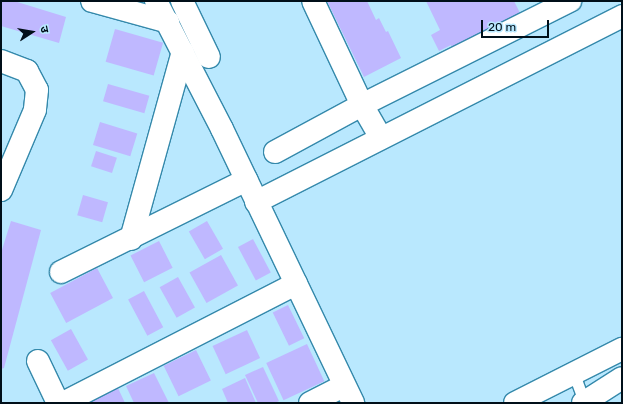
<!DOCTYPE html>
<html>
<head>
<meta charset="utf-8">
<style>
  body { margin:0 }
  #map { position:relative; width:623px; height:404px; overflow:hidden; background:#b9e8fe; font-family:Rubik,"Noto Sans Devanagari",sans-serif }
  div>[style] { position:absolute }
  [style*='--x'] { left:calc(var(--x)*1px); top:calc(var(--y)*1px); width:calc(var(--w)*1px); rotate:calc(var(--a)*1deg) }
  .building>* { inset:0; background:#bfb8ff; transform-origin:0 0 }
  .roads { filter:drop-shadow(1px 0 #3589ab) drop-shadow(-1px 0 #3589ab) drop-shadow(0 1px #3589ab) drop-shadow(0 -1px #3589ab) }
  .service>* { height:11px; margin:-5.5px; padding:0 5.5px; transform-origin:5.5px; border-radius:5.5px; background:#fff }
  .minor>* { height:22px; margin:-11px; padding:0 11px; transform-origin:11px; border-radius:11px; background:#fff }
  span { translate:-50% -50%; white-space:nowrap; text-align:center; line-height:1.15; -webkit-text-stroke:4px #b9e8fe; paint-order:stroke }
  .frame { position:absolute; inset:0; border:2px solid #000f19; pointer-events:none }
  .north { position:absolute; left:12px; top:12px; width:40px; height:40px; -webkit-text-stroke:3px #b9e8fe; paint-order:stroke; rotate:78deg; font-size:11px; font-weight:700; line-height:16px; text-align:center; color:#000f19 }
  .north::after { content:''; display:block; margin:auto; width:14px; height:18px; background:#000f19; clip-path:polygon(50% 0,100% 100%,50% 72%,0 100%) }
  .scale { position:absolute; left:481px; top:20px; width:68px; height:18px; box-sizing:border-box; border:2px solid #000f19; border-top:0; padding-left:5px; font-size:12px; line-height:14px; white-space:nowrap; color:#000f19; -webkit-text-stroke:3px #b9e8fe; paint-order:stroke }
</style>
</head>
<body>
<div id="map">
  <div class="building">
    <div style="clip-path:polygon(1px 1px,14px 1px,66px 17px,59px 43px,1px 26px)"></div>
    <div style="clip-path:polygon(327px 1px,367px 1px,376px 20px,379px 18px,386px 32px,388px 31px,401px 58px,364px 77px)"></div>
    <div style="clip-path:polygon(426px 1px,514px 1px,522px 17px,453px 51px,451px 45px,439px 51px,431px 35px,440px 30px)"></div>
    <div style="left:115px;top:29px;width:50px;height:34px;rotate:16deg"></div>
    <div style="left:108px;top:84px;width:43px;height:18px;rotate:16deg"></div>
    <div style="left:100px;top:122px;width:39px;height:24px;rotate:17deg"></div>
    <div style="left:96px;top:151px;width:22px;height:16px;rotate:18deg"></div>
    <div style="left:83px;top:195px;width:26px;height:21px;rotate:16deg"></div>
    <div style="clip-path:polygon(11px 221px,41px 230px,4px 368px,1px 369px,1px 253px)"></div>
    <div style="left:207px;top:221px;width:32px;height:21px;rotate:60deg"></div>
    <div style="left:253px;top:239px;width:38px;height:17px;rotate:62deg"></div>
    <div style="left:159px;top:241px;width:30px;height:32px;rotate:63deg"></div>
    <div style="left:221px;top:255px;width:35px;height:36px;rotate:61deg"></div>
    <div style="left:97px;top:268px;width:34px;height:53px;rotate:62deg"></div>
    <div style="left:178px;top:277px;width:35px;height:21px;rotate:61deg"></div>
    <div style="left:144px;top:291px;width:41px;height:18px;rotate:62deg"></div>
    <div style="left:288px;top:305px;width:37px;height:17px;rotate:64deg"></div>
    <div style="left:71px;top:329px;width:35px;height:23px;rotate:61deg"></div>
    <div style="left:247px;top:330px;width:31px;height:38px;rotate:65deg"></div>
    <div style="left:307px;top:344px;width:41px;height:45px;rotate:65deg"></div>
    <div style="left:196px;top:350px;width:34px;height:36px;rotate:64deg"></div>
    <div style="clip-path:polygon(263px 367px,279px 401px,275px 403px,258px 403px,245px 375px)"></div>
    <div style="clip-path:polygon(154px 373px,169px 403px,134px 403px,126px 386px)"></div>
    <div style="clip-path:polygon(245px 378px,256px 403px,228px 403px,222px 389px)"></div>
    <div style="clip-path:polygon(118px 388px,125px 403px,87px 403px)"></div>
  </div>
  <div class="roads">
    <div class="service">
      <div style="--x:574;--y:374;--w:30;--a:70"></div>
    </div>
    <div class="minor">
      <div style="--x:92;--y:1;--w:79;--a:15.4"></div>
      <div style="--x:156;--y:1;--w:144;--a:62.7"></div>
      <div style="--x:222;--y:129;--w:304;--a:64.4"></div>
      <div style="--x:182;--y:1;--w:62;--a:64.3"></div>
      <div style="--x:1;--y:61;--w:28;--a:21"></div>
      <div style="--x:27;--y:71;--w:21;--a:62"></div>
      <div style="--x:37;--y:90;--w:20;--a:96"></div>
      <div style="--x:35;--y:110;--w:87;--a:113"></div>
      <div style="--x:381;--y:138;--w:38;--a:-120"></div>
      <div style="--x:362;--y:105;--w:233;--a:-26.6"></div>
      <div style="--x:275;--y:152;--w:99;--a:-28.4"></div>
      <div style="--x:362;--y:105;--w:115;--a:-115.2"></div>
      <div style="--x:256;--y:202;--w:411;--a:-26.9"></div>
      <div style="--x:131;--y:239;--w:194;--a:-74.5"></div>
      <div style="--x:61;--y:272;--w:207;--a:-26.4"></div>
      <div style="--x:38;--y:361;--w:47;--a:64.5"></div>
      <div style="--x:63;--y:403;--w:262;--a:-27.1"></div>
      <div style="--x:310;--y:403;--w:38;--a:-27"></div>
      <div style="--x:515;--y:403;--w:120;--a:-26.8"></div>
      <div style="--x:583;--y:403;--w:46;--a:-32.7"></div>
    </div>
  </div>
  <div class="frame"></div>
  <div class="north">उ</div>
  <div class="scale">20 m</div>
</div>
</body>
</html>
